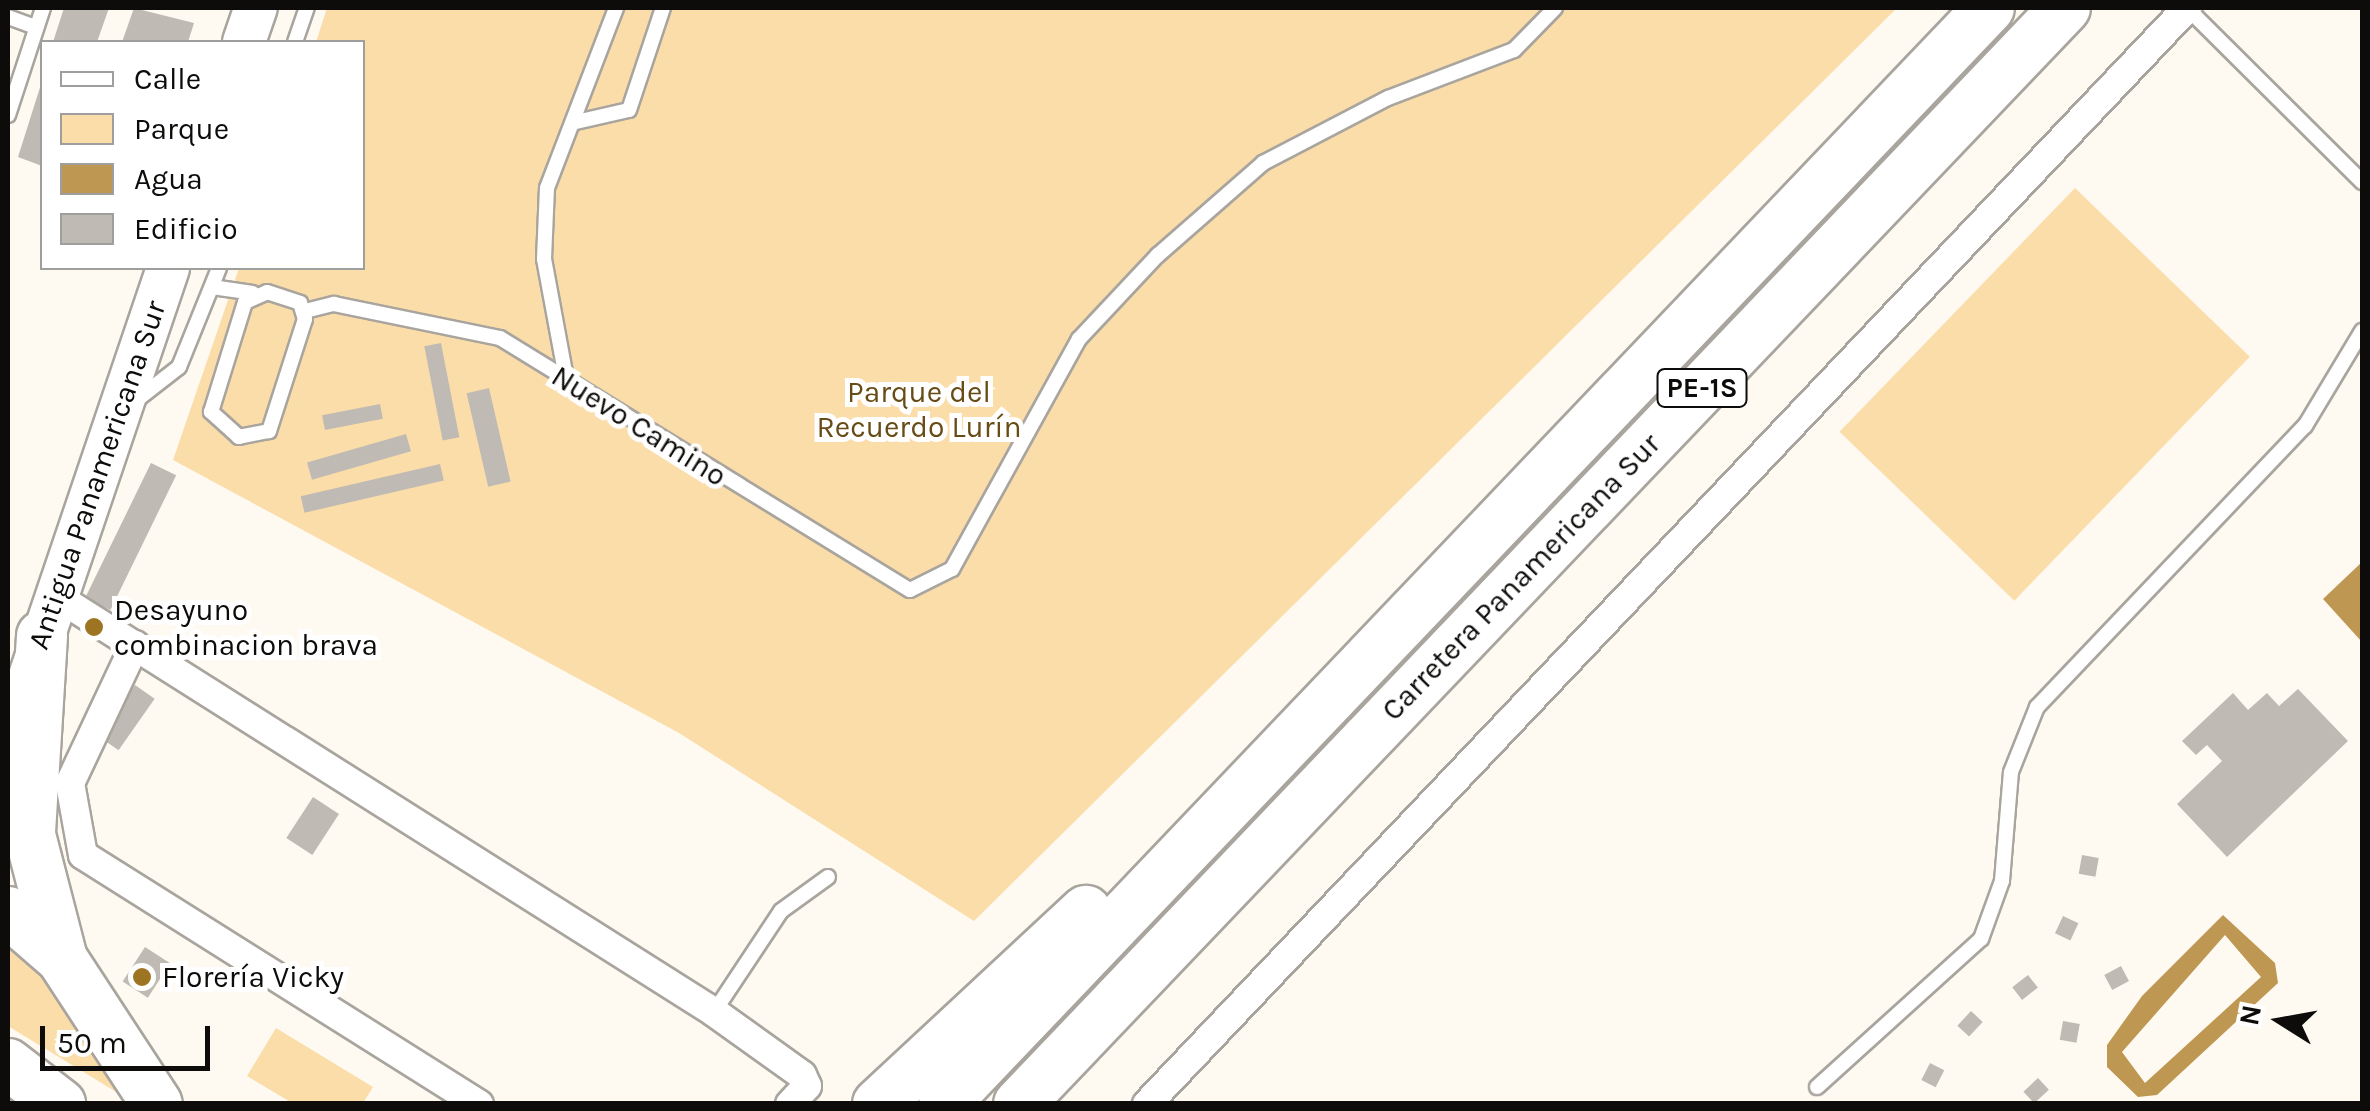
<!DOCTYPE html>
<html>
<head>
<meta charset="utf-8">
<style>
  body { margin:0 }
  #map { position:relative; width:2370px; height:1111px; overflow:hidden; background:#fefaf2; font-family:Karla,sans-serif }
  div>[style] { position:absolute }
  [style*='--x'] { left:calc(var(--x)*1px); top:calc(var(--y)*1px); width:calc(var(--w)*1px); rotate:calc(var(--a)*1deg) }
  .green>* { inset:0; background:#fbddaa; transform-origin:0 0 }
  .water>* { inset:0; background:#be9852 }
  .building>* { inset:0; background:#bfbbb4; transform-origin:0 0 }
  .roads { filter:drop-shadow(2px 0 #a9a59e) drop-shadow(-2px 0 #a9a59e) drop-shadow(0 2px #a9a59e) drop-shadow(0 -2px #a9a59e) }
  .service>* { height:14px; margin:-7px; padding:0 7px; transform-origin:7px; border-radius:7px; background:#fff }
  .minor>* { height:28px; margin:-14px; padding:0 14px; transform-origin:14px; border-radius:14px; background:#fff }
  .primary>* { height:42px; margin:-21px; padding:0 21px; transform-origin:21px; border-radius:21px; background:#fff }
  .motorway>* { height:50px; margin:-25px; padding:0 25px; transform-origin:25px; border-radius:25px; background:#fff }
  .dots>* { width:28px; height:28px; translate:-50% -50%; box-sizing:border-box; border:5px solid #fff; border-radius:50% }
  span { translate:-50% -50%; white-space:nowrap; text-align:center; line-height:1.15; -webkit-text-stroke:10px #fff; paint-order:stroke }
  .shield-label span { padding:2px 8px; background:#fff; border:2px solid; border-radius:8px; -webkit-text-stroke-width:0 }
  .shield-label { font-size:28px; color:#0d0c0a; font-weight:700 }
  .park-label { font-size:30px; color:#674c16 }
  .street-label { font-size:30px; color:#0d0c0a }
  .poi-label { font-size:30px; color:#0d0c0a }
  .left { translate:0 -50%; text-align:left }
  .frame { position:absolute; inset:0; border:10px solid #0d0c0a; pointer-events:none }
  .legend { position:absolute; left:40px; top:40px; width:325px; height:230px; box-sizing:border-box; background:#fff; border:2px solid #9e9e9d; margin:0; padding:12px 18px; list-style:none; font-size:30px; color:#0d0c0a }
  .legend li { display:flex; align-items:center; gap:20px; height:50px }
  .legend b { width:50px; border:2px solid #9e9e9d }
  .north { position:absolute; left:2230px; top:971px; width:100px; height:100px; -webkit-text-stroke:8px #fff; paint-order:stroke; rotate:281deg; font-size:28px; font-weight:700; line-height:40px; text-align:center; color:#0d0c0a }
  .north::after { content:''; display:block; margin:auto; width:35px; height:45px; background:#0d0c0a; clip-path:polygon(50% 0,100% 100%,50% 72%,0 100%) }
  .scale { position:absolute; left:40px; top:1026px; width:170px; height:45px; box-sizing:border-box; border:5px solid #0d0c0a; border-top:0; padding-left:12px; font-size:30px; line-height:35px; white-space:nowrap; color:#0d0c0a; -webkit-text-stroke:8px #fff; paint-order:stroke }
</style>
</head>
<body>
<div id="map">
  <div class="green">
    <div style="clip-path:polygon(327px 8px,1897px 8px,974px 921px,679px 733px,173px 460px,239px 268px,362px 268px,362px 42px,316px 42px)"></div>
    <div style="left:2075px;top:188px;width:243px;height:339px;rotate:44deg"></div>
    <div style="clip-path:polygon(8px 930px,18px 937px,131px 1101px,8px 1026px)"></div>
    <div style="clip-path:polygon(276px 1028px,373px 1087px,363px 1103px,292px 1103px,247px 1076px)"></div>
  </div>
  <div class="water">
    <div style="clip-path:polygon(2362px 562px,2362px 642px,2323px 599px)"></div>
    <div style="clip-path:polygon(evenodd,2223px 915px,2275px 963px,2278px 983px,2157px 1095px,2138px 1097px,2107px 1067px,2107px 1045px,2142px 996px,2223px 915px,2225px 935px,2261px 977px,2145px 1083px,2122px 1052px,2225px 935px)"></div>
  </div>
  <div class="building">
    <div style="clip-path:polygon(64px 8px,109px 8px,97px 42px,53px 42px)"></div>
    <div style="clip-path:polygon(134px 8px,194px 23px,188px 42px,122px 42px)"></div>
    <div style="clip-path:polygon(42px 81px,42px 166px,18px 157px)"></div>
    <div style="left:441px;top:343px;width:96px;height:17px;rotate:79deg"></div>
    <div style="left:489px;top:388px;width:96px;height:23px;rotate:77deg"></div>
    <div style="left:380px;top:404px;width:15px;height:59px;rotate:79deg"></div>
    <div style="left:406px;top:434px;width:18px;height:103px;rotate:74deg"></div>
    <div style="left:151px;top:463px;width:28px;height:150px;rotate:26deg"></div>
    <div style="left:440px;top:464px;width:17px;height:143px;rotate:77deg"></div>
    <div style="left:135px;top:685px;width:24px;height:63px;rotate:35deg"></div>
    <div style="clip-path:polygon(2298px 689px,2348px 741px,2227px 857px,2177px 804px,2222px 761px,2207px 745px,2196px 755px,2182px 741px,2233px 693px,2248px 710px,2267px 693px,2279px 706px)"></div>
    <div style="left:313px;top:797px;width:31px;height:49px;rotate:33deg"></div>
    <div style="left:2082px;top:855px;width:17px;height:19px;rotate:10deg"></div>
    <div style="left:2063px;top:916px;width:17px;height:19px;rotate:25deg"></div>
    <div style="left:145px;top:947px;width:30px;height:41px;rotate:33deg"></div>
    <div style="left:2121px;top:966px;width:17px;height:19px;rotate:62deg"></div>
    <div style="left:2028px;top:975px;width:16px;height:20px;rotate:52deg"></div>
    <div style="left:1971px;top:1011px;width:16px;height:20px;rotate:43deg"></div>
    <div style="left:2063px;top:1021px;width:17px;height:19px;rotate:10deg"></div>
    <div style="left:1930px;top:1063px;width:16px;height:19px;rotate:27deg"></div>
    <div style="left:2038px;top:1078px;width:16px;height:20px;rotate:47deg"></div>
  </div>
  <div class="roads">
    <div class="service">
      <div style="--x:2187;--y:8;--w:247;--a:44.8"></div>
      <div style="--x:8;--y:17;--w:30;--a:20"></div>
      <div style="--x:295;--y:42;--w:36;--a:-71"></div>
      <div style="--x:8;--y:115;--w:113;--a:-71.9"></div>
      <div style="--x:576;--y:122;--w:54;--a:-12.8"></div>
      <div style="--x:629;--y:110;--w:108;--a:-71.6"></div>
      <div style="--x:212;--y:287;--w:41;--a:8.3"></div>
      <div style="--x:267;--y:292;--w:35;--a:18"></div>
      <div style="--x:300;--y:303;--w:17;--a:73"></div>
      <div style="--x:305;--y:319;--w:118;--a:107.8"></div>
      <div style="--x:269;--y:431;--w:31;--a:169"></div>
      <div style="--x:239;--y:437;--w:38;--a:-138"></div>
      <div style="--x:211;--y:412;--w:115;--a:-72.8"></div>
      <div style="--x:245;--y:302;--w:24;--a:-24"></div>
      <div style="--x:305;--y:311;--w:30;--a:-14"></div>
      <div style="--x:334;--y:304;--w:169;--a:11.6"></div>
      <div style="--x:500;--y:338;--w:481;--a:31.6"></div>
      <div style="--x:910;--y:590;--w:47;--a:-26.6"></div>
      <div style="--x:952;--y:569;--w:263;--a:-61.1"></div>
      <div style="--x:1079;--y:339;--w:115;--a:-46.8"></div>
      <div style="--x:1158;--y:255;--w:140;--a:-41.2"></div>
      <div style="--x:1263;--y:163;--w:141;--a:-27.5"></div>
      <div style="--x:1388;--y:98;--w:135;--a:-20.9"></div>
      <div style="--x:1514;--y:50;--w:59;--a:-45.7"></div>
      <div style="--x:567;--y:383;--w:126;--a:-100.5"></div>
      <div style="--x:544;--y:259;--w:71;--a:-87.6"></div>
      <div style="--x:547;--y:188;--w:193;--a:-69"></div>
      <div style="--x:134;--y:402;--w:57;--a:-37.9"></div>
      <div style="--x:179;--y:367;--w:107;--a:-68"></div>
      <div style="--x:714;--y:1012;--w:121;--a:-56.4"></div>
      <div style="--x:781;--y:911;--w:58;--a:-35.9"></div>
      <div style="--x:1817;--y:1087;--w:221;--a:-42.1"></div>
      <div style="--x:1981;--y:939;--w:62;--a:-70.1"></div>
      <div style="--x:2002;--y:881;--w:109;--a:-85.3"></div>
      <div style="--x:2011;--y:772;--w:70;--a:-68.2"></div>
      <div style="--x:2037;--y:707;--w:388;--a:-46.4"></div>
      <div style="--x:2305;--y:426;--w:111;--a:-59"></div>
    </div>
    <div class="minor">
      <div style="--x:56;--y:596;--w:778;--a:32.3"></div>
      <div style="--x:714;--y:1012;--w:108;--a:35.6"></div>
      <div style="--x:802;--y:1075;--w:12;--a:66"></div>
      <div style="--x:807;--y:1086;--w:25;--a:133"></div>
      <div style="--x:135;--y:645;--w:153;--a:115.2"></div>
      <div style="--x:70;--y:783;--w:73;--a:79.8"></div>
      <div style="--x:83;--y:855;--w:468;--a:32.2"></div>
      <div style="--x:1147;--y:1104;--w:1511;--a:-46.5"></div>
    </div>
    <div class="primary">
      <div style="--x:244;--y:42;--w:36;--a:-71"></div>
      <div style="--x:8;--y:741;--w:499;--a:-71.3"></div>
    </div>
    <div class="motorway">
      <div style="--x:42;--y:636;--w:199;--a:93.5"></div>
      <div style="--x:30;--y:835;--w:128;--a:75.5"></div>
      <div style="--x:8;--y:912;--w:72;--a:41"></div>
      <div style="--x:62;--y:959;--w:173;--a:56.8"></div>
      <div style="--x:8;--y:1064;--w:66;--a:37.6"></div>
      <div style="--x:878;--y:1104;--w:284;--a:-42.9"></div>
      <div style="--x:944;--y:1104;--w:1514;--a:-46.36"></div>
      <div style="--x:1019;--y:1104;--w:1515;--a:-46.34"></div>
    </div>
  </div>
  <div class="dots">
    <div style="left:94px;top:627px;background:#9d7522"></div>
    <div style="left:142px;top:977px;background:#9d7522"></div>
  </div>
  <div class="shield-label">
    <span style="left:1702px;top:388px">PE-1S</span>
  </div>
  <div class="park-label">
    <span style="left:919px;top:409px">Parque del<br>Recuerdo Lurín</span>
  </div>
  <div class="street-label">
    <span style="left:639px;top:426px;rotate:32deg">Nuevo Camino</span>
    <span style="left:97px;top:475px;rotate:-71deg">Antigua Panamericana Sur</span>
    <span style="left:1521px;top:577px;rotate:-46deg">Carretera Panamericana Sur</span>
  </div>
  <div class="poi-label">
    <span class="left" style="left:114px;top:627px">Desayuno<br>combinacion brava</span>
    <span class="left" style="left:162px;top:977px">Florería Vicky</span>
  </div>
  <div class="frame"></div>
  <ul class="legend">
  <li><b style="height:12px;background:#fff"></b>Calle</li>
  <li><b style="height:28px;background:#fbddaa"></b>Parque</li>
  <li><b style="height:28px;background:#be9852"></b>Agua</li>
  <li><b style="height:28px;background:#bfbbb4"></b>Edificio</li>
  </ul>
  <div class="north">N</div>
  <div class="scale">50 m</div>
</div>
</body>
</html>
